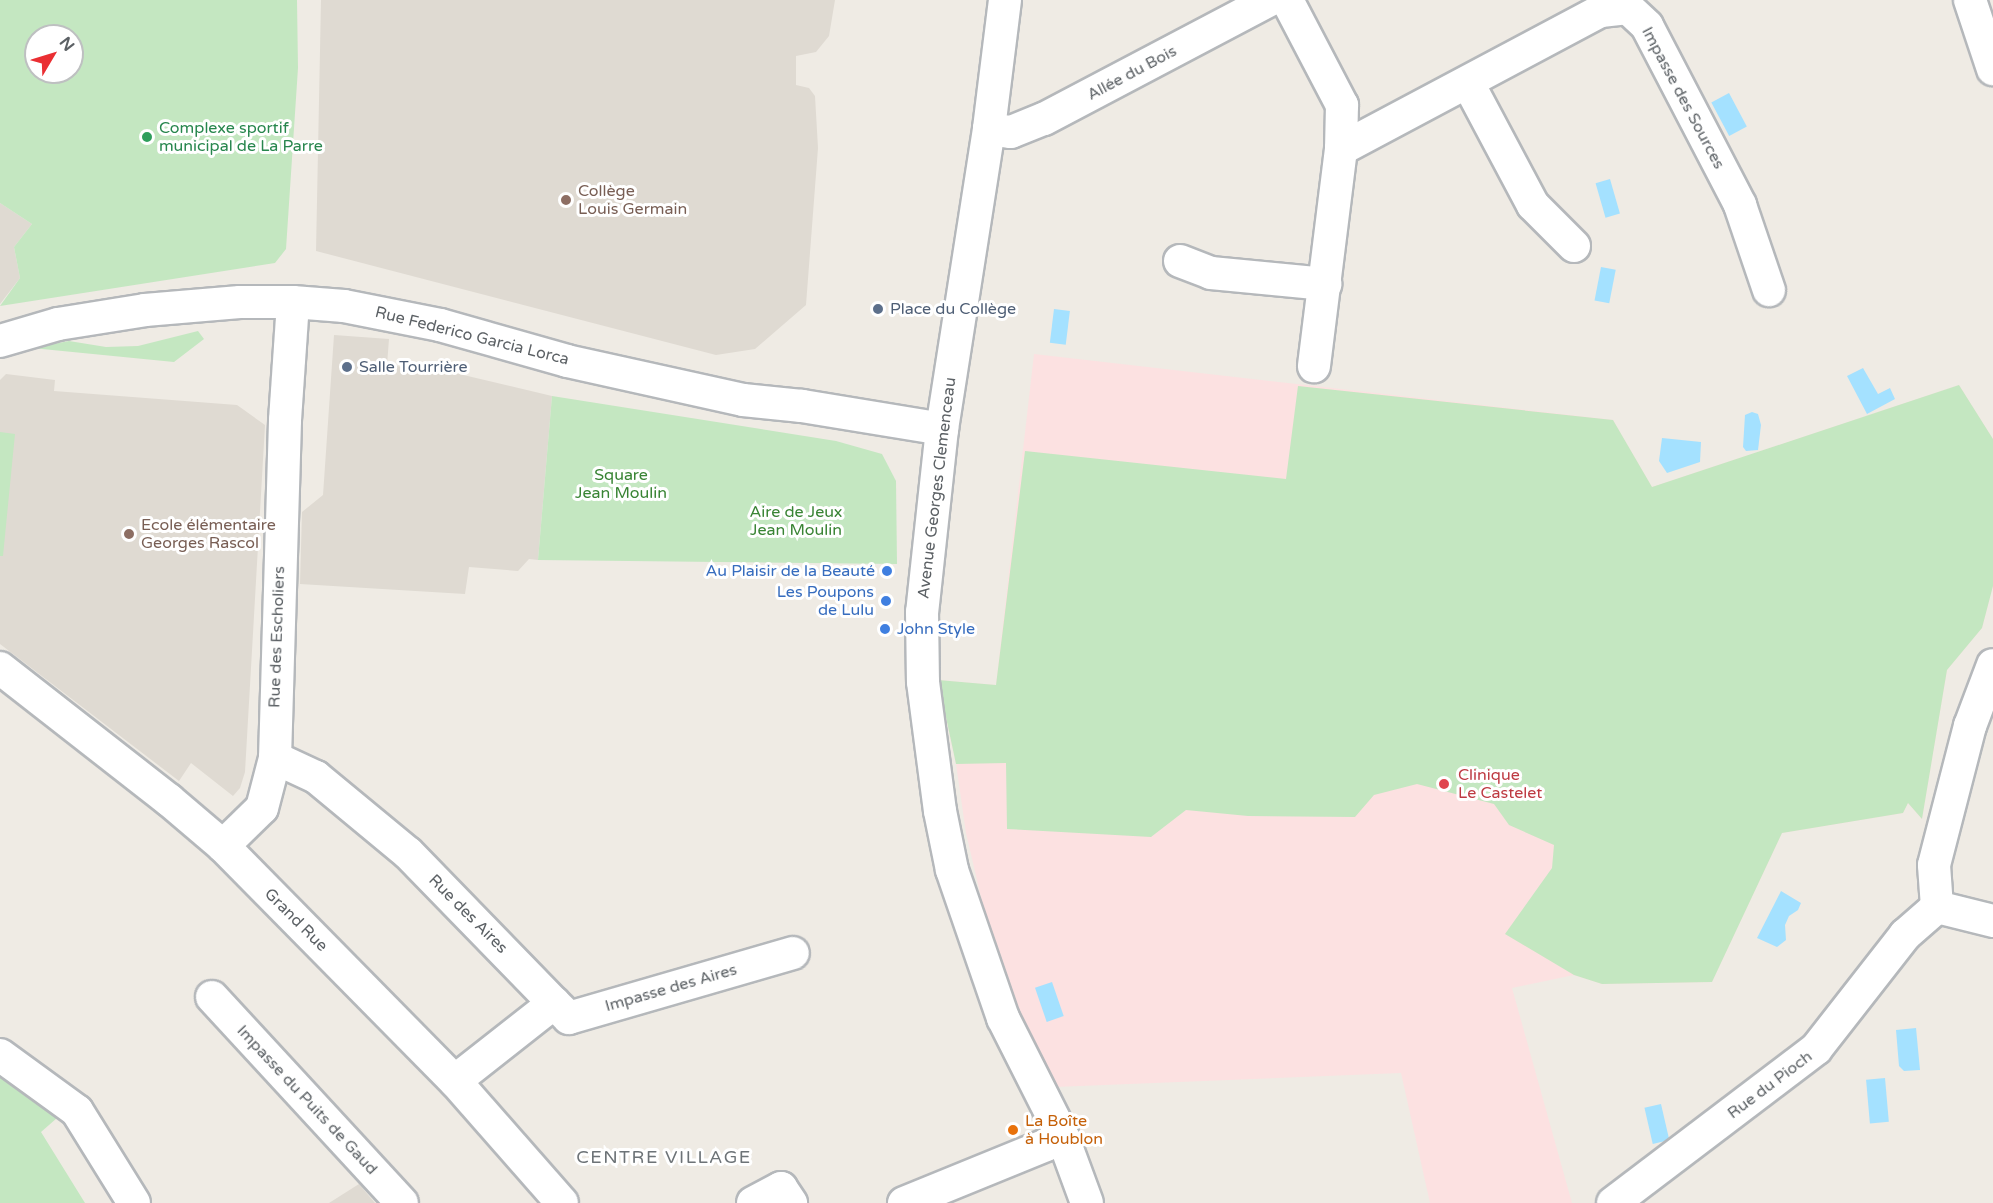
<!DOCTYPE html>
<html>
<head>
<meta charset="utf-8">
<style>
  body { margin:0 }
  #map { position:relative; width:1993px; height:1203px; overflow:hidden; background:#efebe4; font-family:"Varela Round",sans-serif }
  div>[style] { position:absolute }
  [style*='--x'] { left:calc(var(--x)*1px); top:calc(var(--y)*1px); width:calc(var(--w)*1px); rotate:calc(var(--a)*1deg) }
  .education>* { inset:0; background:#dfdad2 }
  .medical>* { inset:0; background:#fce1e1 }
  .green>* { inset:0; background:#c4e7c1 }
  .water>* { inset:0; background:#a4e1ff; transform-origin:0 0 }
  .roads { filter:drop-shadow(2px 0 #b5b8bb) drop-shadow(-2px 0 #b5b8bb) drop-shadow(0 2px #b5b8bb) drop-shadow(0 -2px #b5b8bb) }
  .minor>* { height:32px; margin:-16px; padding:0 16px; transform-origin:16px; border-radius:16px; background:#fff }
  .dots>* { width:16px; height:16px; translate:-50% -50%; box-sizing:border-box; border:3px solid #fff; border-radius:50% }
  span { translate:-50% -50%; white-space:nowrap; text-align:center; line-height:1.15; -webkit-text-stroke:6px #fff; paint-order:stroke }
  .street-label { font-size:16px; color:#5c6165 }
  .leisure-label { font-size:16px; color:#27864d }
  .left { translate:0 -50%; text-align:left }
  .education-label { font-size:16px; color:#785e54 }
  .service-label { font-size:16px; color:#4e5e75 }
  .park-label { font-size:16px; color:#398434 }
  .shop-label { font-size:16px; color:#366cbe }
  .right { translate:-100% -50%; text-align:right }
  .health-label { font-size:16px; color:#be3a42 }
  .food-label { font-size:16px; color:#c56008 }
  .neighbourhood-label { font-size:18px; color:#6d7377; letter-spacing:1.5px }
  .north { position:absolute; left:24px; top:24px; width:60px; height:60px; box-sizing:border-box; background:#fff; border:2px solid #bec0c1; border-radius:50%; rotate:52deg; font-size:16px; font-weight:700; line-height:24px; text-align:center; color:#5c6165 }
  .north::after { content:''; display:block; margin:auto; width:21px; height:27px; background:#ea2f33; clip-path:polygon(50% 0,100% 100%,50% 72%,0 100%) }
</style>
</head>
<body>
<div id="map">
  <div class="education">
    <div style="clip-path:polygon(321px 0,835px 0,829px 36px,816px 52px,796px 56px,796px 85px,809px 88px,815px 96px,818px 148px,806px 305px,755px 349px,716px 355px,316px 251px)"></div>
    <div style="clip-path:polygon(0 203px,32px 224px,14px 247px,20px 278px,0 304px)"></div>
    <div style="clip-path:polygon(334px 335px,389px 339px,387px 365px,455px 373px,552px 396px,538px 560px,529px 559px,518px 571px,469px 567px,465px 594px,300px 584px,302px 512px,323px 495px)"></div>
    <div style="clip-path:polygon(6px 374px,55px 380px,54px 391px,237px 405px,265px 425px,245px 772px,240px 788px,233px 796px,191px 763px,179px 781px,0 644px,0 380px)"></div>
    <div style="clip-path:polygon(359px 1184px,375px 1203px,329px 1203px)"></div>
  </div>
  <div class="medical">
    <div style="clip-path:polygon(1034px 354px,1613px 420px,1652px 487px,1959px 385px,1993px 439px,1993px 586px,1982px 628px,1947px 670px,1922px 819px,1908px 803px,1903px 813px,1782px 833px,1712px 982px,1602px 984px,1574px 975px,1512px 988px,1572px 1203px,1430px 1203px,1401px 1073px,1055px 1087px,1002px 987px,966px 833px,956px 764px,938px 680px,996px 685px)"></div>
  </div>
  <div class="green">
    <div style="clip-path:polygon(evenodd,0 0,297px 0,298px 68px,286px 249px,275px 263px,0 306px,20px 278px,14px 247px,32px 224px,0 203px,0 0,36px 36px,72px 36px,72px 72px,36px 72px,36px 36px)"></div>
    <div style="clip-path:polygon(198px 331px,204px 339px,174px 362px,32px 348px,69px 341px,106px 347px,138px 346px)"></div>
    <div style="clip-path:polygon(1959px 385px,1993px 439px,1993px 586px,1982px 628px,1947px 670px,1922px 819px,1908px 803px,1903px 813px,1782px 833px,1712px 982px,1602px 984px,1574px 975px,1505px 934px,1552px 868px,1554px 845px,1509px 825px,1494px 804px,1417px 784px,1374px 795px,1355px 817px,1248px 816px,1186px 810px,1151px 837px,1007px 829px,1006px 763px,956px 764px,938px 680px,996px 685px,1025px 451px,1286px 479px,1298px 386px,1613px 420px,1652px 487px)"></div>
    <div style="clip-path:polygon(552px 396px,836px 441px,882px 454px,896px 481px,897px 564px,538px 560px)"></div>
    <div style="clip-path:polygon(0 432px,15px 434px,3px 556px,0 556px)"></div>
    <div style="clip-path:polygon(0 1076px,57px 1118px,41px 1132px,85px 1203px,0 1203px)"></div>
  </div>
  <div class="water">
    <div style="left:1729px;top:93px;width:38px;height:20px;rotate:62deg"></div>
    <div style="left:1610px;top:179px;width:36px;height:15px;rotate:74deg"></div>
    <div style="left:1601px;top:267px;width:15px;height:34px;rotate:11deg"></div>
    <div style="left:1054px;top:309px;width:16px;height:34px;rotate:7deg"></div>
    <div style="clip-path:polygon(1863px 368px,1878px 394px,1890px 388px,1895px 399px,1867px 414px,1847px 376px)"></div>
    <div style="clip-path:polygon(1752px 412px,1758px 414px,1761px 425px,1758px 450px,1746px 451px,1743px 447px,1745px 415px)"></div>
    <div style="clip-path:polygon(1662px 438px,1701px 442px,1700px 462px,1667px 473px,1659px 461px)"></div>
    <div style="clip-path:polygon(1781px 891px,1801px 903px,1798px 910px,1789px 916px,1785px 925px,1786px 940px,1777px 947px,1757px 938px)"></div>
    <div style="left:1052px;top:982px;width:36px;height:18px;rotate:71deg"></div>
    <div style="clip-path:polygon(1916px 1028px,1920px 1070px,1904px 1071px,1899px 1066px,1896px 1030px)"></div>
    <div style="left:1885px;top:1078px;width:44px;height:19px;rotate:85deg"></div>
    <div style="left:1661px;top:1104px;width:37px;height:17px;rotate:77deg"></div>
  </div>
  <div class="roads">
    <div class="minor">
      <div style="--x:1005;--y:0;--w:130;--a:97.1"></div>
      <div style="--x:989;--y:129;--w:304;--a:98.9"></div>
      <div style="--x:942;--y:429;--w:184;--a:96.2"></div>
      <div style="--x:922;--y:612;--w:70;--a:89.2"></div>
      <div style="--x:923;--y:682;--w:130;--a:82.5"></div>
      <div style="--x:940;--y:811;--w:60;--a:78.5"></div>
      <div style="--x:952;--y:870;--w:157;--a:71"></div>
      <div style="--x:1003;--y:1018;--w:131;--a:63.2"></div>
      <div style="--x:1062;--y:1135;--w:72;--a:69.8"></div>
      <div style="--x:1287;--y:0;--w:119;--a:62.4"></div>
      <div style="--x:1342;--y:105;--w:44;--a:91.3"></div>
      <div style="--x:1341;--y:149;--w:219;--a:97.1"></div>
      <div style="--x:1970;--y:0;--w:73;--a:71.6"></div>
      <div style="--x:1468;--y:83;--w:138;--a:62"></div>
      <div style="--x:1533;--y:205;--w:58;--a:45"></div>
      <div style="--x:989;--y:129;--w:22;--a:8"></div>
      <div style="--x:1011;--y:132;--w:35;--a:-22"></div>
      <div style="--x:1044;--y:119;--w:255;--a:-27.8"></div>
      <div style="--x:1341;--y:149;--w:294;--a:-28"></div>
      <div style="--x:1601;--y:11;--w:27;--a:-6"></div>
      <div style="--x:1628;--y:8;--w:26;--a:43"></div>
      <div style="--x:1647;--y:26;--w:202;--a:62.5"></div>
      <div style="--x:1740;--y:205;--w:90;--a:71.2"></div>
      <div style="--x:1180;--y:261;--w:33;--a:21"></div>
      <div style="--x:1211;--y:273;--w:115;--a:5.5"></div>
      <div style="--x:0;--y:341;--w:60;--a:-16.3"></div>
      <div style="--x:58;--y:324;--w:88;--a:-9.1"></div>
      <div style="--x:145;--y:310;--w:95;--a:-4.8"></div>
      <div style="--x:240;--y:302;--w:53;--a:0"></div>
      <div style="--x:293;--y:302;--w:51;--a:4.5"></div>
      <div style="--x:344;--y:306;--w:98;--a:11.2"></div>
      <div style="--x:440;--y:325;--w:132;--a:15.8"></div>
      <div style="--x:567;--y:361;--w:180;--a:12.5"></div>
      <div style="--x:743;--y:400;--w:59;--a:5.8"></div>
      <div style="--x:802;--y:406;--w:142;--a:9.3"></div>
      <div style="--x:0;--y:668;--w:214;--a:38"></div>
      <div style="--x:169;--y:800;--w:71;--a:40.4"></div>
      <div style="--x:223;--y:846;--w:330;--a:45.4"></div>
      <div style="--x:455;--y:1081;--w:162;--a:48.7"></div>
      <div style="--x:275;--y:758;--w:45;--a:24.9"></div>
      <div style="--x:316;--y:777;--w:119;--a:39.6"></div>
      <div style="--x:408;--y:853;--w:209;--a:45.8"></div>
      <div style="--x:554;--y:1003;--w:126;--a:141.8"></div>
      <div style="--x:223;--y:846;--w:54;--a:-44.3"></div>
      <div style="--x:262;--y:808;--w:52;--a:-75.4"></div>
      <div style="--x:275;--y:758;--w:338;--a:-88.3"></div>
      <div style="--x:285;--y:420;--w:118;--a:-86.1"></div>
      <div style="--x:1937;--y:907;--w:42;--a:-94.1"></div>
      <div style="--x:1934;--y:865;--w:144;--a:-75.5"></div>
      <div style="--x:1970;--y:726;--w:65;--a:-69.3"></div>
      <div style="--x:1937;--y:907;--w:58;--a:14"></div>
      <div style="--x:212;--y:997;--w:280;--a:47.3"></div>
      <div style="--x:554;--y:1003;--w:21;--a:45"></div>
      <div style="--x:569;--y:1018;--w:233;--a:-16.2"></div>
      <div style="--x:0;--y:1055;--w:95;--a:36"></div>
      <div style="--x:77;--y:1111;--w:108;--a:58.2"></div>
      <div style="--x:753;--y:1203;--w:32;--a:-28"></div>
      <div style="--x:781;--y:1188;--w:18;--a:56"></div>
      <div style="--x:904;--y:1203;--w:153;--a:-22.2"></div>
      <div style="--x:1046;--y:1145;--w:19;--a:-32"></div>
      <div style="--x:1613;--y:1203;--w:255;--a:-37.2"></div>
      <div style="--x:1816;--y:1049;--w:145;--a:-52"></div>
      <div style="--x:1905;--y:935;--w:43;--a:-41.2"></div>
    </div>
  </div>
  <div class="dots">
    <div style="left:147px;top:137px;background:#2e9e5b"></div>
    <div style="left:566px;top:200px;background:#8d6e63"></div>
    <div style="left:878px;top:309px;background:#5c6f8a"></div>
    <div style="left:347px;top:367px;background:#5c6f8a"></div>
    <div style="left:129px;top:534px;background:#8d6e63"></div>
    <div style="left:887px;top:571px;background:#3f7fe0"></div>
    <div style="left:886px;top:601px;background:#3f7fe0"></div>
    <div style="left:885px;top:629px;background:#3f7fe0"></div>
    <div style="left:1444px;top:784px;background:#e0444e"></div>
    <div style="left:1013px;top:1130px;background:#e8710a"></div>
  </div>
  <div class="street-label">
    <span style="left:1132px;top:73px;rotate:-28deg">Allée du Bois</span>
    <span style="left:1683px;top:98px;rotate:62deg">Impasse des Sources</span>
    <span style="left:472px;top:336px;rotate:14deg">Rue Federico Garcia Lorca</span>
    <span style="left:937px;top:488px;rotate:-83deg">Avenue Georges Clemenceau</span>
    <span style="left:277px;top:637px;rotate:-88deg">Rue des Escholiers</span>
    <span style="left:468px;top:914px;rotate:45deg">Rue des Aires</span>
    <span style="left:296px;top:920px;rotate:45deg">Grand Rue</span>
    <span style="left:671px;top:988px;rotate:-16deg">Impasse des Aires</span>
    <span style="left:1770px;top:1085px;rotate:-37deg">Rue du Pioch</span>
    <span style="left:307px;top:1100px;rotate:47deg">Impasse du Puits de Gaud</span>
  </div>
  <div class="leisure-label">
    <span class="left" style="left:159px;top:137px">Complexe sportif<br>municipal de La Parre</span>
  </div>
  <div class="education-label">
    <span class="left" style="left:578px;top:200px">Collège<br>Louis Germain</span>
    <span class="left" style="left:141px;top:534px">Ecole élémentaire<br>Georges Rascol</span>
  </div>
  <div class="service-label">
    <span class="left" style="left:890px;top:309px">Place du Collège</span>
    <span class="left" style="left:359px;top:367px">Salle Tourrière</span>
  </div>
  <div class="park-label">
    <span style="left:621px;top:484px">Square<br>Jean Moulin</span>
    <span style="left:796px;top:521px">Aire de Jeux<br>Jean Moulin</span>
  </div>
  <div class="shop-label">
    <span class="right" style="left:875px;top:571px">Au Plaisir de la Beauté</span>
    <span class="right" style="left:874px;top:601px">Les Poupons<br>de Lulu</span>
    <span class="left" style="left:897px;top:629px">John Style</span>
  </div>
  <div class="health-label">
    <span class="left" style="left:1458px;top:784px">Clinique<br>Le Castelet</span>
  </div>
  <div class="food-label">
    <span class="left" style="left:1025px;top:1130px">La Boîte<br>à Houblon</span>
  </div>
  <div class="neighbourhood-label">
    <span style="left:664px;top:1157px">CENTRE VILLAGE</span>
  </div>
  <div class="north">N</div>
</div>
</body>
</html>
